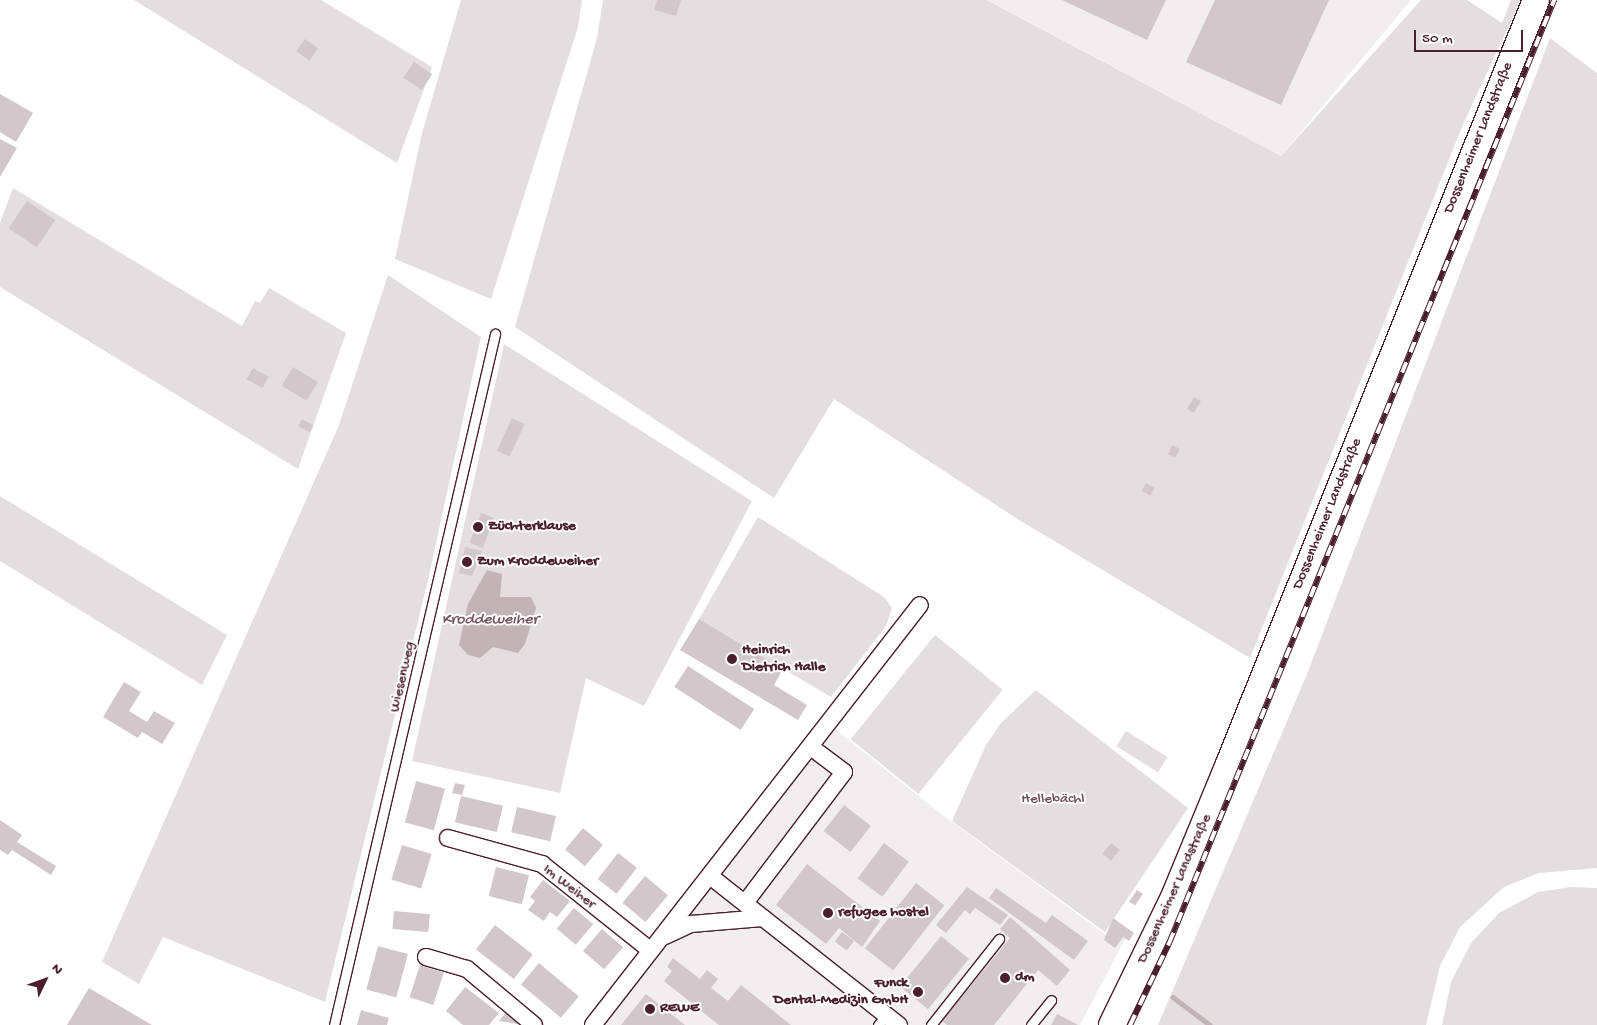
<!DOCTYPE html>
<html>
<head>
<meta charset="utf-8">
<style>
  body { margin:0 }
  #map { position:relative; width:1597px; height:1025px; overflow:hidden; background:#fff; font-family:"Gochi Hand",sans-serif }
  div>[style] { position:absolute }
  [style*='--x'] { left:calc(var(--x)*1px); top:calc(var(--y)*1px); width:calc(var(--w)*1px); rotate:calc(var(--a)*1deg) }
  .built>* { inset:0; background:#f2eeef }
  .green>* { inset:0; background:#e5dee0; transform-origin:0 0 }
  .water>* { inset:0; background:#c1b3b6 }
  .stream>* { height:4.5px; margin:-2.25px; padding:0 2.25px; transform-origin:2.25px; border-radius:2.25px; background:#c1b3b6 }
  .building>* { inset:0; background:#d2c7cb; transform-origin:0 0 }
  .roads { filter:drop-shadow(1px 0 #4a1f2b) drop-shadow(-1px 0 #4a1f2b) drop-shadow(0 1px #4a1f2b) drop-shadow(0 -1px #4a1f2b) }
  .service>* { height:9px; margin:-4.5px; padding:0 4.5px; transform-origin:4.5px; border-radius:4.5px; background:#fff }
  .minor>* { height:16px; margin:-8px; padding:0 8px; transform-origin:8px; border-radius:8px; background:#fff }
  .primary>* { height:26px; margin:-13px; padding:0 13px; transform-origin:13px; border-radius:13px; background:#fff }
  .rail>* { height:5.5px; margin-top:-2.75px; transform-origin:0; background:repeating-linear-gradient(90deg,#fff 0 11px,#4a1f2b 0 22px); box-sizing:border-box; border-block:1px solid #4a1f2b }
  .dots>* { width:14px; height:14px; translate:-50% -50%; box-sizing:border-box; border:2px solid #fff; border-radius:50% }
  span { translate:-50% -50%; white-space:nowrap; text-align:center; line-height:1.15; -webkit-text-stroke:4px #fff; paint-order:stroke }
  .street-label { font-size:15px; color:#4a1f2b }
  .poi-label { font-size:15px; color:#4a1f2b; font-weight:700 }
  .left { translate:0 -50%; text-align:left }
  .right { translate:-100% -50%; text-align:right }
  .park-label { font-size:15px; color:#714f58 }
  .water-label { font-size:16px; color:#74535c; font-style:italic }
  .north { position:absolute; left:20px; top:955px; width:50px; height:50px; -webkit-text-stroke:4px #fff; paint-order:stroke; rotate:48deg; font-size:14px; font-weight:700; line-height:20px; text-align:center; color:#4a1f2b }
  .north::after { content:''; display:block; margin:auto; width:18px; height:22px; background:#4a1f2b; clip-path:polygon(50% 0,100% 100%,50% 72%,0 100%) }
  .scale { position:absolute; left:1414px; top:30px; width:109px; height:22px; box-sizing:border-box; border:2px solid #4a1f2b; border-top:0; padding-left:6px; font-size:15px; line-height:18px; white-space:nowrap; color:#4a1f2b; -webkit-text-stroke:4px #fff; paint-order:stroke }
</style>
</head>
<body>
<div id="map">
  <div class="built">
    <div style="clip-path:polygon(988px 0,1411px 0,1281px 156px)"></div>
    <div style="clip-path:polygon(835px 729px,940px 813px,1105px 934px,1111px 926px,1126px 937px,1080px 1025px,603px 1025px)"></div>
  </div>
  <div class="green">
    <div style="clip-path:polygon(134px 0,321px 0,432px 67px,397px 163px)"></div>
    <div style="clip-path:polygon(461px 0,582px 0,578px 27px,491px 299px,395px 259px,422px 133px)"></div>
    <div style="clip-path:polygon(603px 0,987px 0,1281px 156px,1421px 0,1467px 0,1502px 23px,1511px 0,1521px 0,1464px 122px,1250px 658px,1019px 520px,834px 399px,774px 498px,515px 327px,597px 38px)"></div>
    <div style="clip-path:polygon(1550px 38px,1597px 73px,1597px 868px,1539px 873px,1504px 887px,1460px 927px,1440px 966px,1426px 1025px,1158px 1025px,1307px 674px)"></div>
    <div style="clip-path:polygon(13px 188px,242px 326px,255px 301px,260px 303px,269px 288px,346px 333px,298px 469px,0 287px,0 223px)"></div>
    <div style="clip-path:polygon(388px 275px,481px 337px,428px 580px,325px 1002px,163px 937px,139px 984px,102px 962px,339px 425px)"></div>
    <div style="clip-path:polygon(504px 344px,752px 501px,644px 706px,586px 678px,560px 793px,412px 761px)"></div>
    <div style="clip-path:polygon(0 496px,227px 635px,202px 685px,0 561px)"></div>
    <div style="clip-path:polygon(758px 517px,884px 597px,892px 608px,886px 626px,831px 697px,699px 619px)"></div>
    <div style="left:935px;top:635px;width:87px;height:134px;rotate:39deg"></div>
    <div style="clip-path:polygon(1036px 690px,1188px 808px,1105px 932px,952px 821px,986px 745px,1001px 723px)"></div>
    <div style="left:1126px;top:731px;width:49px;height:18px;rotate:32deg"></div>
    <div style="clip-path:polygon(1571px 887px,1597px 888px,1597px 1025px,1442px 1025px,1451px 982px,1471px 943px,1499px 913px,1538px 892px)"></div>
  </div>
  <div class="water">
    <div style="clip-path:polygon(487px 570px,502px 574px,500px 597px,531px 597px,536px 608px,525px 644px,518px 653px,493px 647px,480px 658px,468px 655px,459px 645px,468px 604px)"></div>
  </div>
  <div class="stream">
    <div style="--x:1173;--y:997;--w:46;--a:37.1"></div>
  </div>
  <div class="building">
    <div style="clip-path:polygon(657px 0,681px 0,676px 16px,654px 10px)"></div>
    <div style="clip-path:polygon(1062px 0,1166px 0,1147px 40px)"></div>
    <div style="clip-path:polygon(1215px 0,1329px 0,1281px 105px,1186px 62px)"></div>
    <div style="left:305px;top:39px;width:16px;height:15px;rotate:35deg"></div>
    <div style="left:414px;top:62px;width:22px;height:19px;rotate:34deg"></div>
    <div style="clip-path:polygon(0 94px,33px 113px,16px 142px,0 132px)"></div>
    <div style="clip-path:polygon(0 139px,17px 148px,0 177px)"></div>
    <div style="left:27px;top:201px;width:34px;height:33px;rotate:34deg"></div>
    <div style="left:293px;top:367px;width:29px;height:22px;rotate:31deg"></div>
    <div style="left:253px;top:368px;width:18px;height:13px;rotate:29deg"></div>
    <div style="left:1194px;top:397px;width:8px;height:14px;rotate:30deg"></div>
    <div style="left:512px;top:418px;width:14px;height:36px;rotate:25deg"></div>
    <div style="left:302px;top:419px;width:13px;height:8px;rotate:29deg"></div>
    <div style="clip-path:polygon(1172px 445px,1180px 449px,1175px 458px,1168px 454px)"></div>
    <div style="left:1146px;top:483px;width:10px;height:9px;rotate:29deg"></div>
    <div style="left:481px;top:513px;width:14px;height:32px;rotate:21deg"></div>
    <div style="clip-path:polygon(465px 547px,482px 551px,472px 576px,459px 573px)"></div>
    <div style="clip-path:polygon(699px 619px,783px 669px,774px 685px,807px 705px,798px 720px,680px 650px)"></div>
    <div style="left:688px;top:666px;width:79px;height:25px;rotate:33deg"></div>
    <div style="clip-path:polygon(124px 682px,141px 692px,129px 711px,147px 722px,154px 711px,175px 723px,162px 744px,142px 732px,138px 738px,103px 717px)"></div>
    <div style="left:416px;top:781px;width:30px;height:43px;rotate:15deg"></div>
    <div style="clip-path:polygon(455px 783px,465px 785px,462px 795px,452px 793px)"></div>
    <div style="left:461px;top:796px;width:43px;height:27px;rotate:13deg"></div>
    <div style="left:844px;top:805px;width:34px;height:33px;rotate:38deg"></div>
    <div style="left:517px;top:807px;width:40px;height:26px;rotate:13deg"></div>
    <div style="clip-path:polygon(0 820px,22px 835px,17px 842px,56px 866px,51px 875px,12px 850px,8px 855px,0 850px)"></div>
    <div style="left:583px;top:828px;width:26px;height:28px;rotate:40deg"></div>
    <div style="left:884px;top:843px;width:31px;height:44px;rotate:37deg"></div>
    <div style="left:1111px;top:843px;width:11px;height:14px;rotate:38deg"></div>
    <div style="left:402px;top:845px;width:31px;height:36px;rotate:17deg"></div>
    <div style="left:618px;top:853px;width:24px;height:33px;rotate:38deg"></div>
    <div style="clip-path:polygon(807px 864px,880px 921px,862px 947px,839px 928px,826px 944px,776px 905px)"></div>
    <div style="left:496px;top:867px;width:34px;height:30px;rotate:14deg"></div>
    <div style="left:645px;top:876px;width:30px;height:35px;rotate:40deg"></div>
    <div style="clip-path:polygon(543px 880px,570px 901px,557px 917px,550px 912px,544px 921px,528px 910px,535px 901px,530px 897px)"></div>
    <div style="left:916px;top:883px;width:36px;height:83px;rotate:38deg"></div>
    <div style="clip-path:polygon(967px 887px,1008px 915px,1000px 925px,975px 908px,970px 914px,965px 910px,946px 933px,936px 925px)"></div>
    <div style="clip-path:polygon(996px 888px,1046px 923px,1052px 915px,1088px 941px,1074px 960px,989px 898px)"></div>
    <div style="left:1137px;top:890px;width:7px;height:14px;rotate:34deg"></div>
    <div style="left:574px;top:908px;width:25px;height:27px;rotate:40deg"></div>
    <div style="left:394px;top:911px;width:36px;height:18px;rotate:5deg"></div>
    <div style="clip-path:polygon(1010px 917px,1070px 970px,1057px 986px,1038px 970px,994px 1025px,947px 1025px,942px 1021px,1010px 938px,1000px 929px)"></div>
    <div style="clip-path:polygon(1113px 918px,1134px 933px,1129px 941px,1123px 937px,1115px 948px,1104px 940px)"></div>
    <div style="left:495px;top:925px;width:48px;height:31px;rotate:38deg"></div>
    <div style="left:602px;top:929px;width:28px;height:29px;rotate:41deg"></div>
    <div style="left:842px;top:932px;width:15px;height:12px;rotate:37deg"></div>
    <div style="left:941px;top:936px;width:36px;height:65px;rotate:39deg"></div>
    <div style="left:378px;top:946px;width:31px;height:45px;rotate:15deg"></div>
    <div style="clip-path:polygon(673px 958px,700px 979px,707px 970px,718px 979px,711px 988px,728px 1001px,741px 985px,791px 1025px,719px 1025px,664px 981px,672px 971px,667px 967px)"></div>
    <div style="left:539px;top:963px;width:52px;height:28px;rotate:40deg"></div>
    <div style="left:420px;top:965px;width:25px;height:34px;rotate:18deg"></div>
    <div style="clip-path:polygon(465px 987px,499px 1013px,489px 1025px,463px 1025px,446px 1011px)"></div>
    <div style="clip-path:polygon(89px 988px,152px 1025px,67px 1025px)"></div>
    <div style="clip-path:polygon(646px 994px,685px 1025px,621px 1025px)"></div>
    <div style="clip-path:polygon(361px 1010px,389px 1018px,387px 1025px,357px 1025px)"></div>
    <div style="clip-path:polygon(507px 1011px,523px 1025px,499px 1021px)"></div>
    <div style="clip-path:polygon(1057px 1014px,1078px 1025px,1051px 1025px)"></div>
  </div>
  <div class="roads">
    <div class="service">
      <div style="--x:334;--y:1025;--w:710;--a:-76.88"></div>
      <div style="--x:878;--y:1025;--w:13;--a:-51"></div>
      <div style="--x:931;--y:1025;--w:110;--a:-51.7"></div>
      <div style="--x:1031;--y:1025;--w:32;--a:-51"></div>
    </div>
    <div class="minor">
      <div style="--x:448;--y:838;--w:98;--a:15.5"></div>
      <div style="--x:542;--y:864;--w:138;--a:38.5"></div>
      <div style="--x:710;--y:876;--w:241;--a:38.3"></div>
      <div style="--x:745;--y:903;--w:164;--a:-52.9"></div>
      <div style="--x:844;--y:772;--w:41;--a:-142.9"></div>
      <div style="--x:665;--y:936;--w:29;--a:-25"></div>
      <div style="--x:691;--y:924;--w:72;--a:-4.8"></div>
      <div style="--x:426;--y:957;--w:43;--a:16.3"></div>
      <div style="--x:467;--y:969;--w:87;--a:39.9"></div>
      <div style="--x:593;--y:1025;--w:532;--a:-52.1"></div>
    </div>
    <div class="primary">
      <div style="--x:1112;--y:1025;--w:144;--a:-64.1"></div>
      <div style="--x:1175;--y:895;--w:142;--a:-67.6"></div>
      <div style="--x:1229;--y:764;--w:823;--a:-68.11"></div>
    </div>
  </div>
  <div class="rail">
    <div style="--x:1130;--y:1025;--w:91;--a:-64.6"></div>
    <div style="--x:1169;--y:943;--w:1019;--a:-67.79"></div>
  </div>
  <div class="dots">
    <div style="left:478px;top:527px;background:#4a1f2b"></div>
    <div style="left:467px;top:562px;background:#4a1f2b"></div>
    <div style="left:732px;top:659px;background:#4a1f2b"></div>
    <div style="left:828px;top:913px;background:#4a1f2b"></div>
    <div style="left:1005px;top:978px;background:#4a1f2b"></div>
    <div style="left:918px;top:992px;background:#4a1f2b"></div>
    <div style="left:650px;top:1009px;background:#4a1f2b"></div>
  </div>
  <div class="street-label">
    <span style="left:1479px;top:138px;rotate:-68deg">Dossenheimer Landstraße</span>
    <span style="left:1328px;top:514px;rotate:-68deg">Dossenheimer Landstraße</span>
    <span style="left:403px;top:677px;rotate:-77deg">Wiesenweg</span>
    <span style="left:569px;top:887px;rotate:38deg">Im Weiher</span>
    <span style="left:1175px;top:889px;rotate:-66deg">Dossenheimer Landstraße</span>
  </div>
  <div class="poi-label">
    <span class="left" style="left:488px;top:527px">Züchterklause</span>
    <span class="left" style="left:477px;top:562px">Zum Kroddeweiher</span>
    <span class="left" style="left:742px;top:659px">Heinrich<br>Dietrich Halle</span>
    <span class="left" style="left:838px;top:913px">refugee hostel</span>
    <span class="left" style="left:1015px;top:978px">dm</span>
    <span class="right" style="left:908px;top:992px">Funck<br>Dental-Medizin GmbH</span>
    <span class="left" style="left:660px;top:1009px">REWE</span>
  </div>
  <div class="park-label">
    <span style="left:1053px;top:800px">Hellebächl</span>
  </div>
  <div class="water-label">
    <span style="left:490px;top:621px">Kroddeweiher</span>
  </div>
  <div class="north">N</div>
  <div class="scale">50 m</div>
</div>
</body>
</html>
